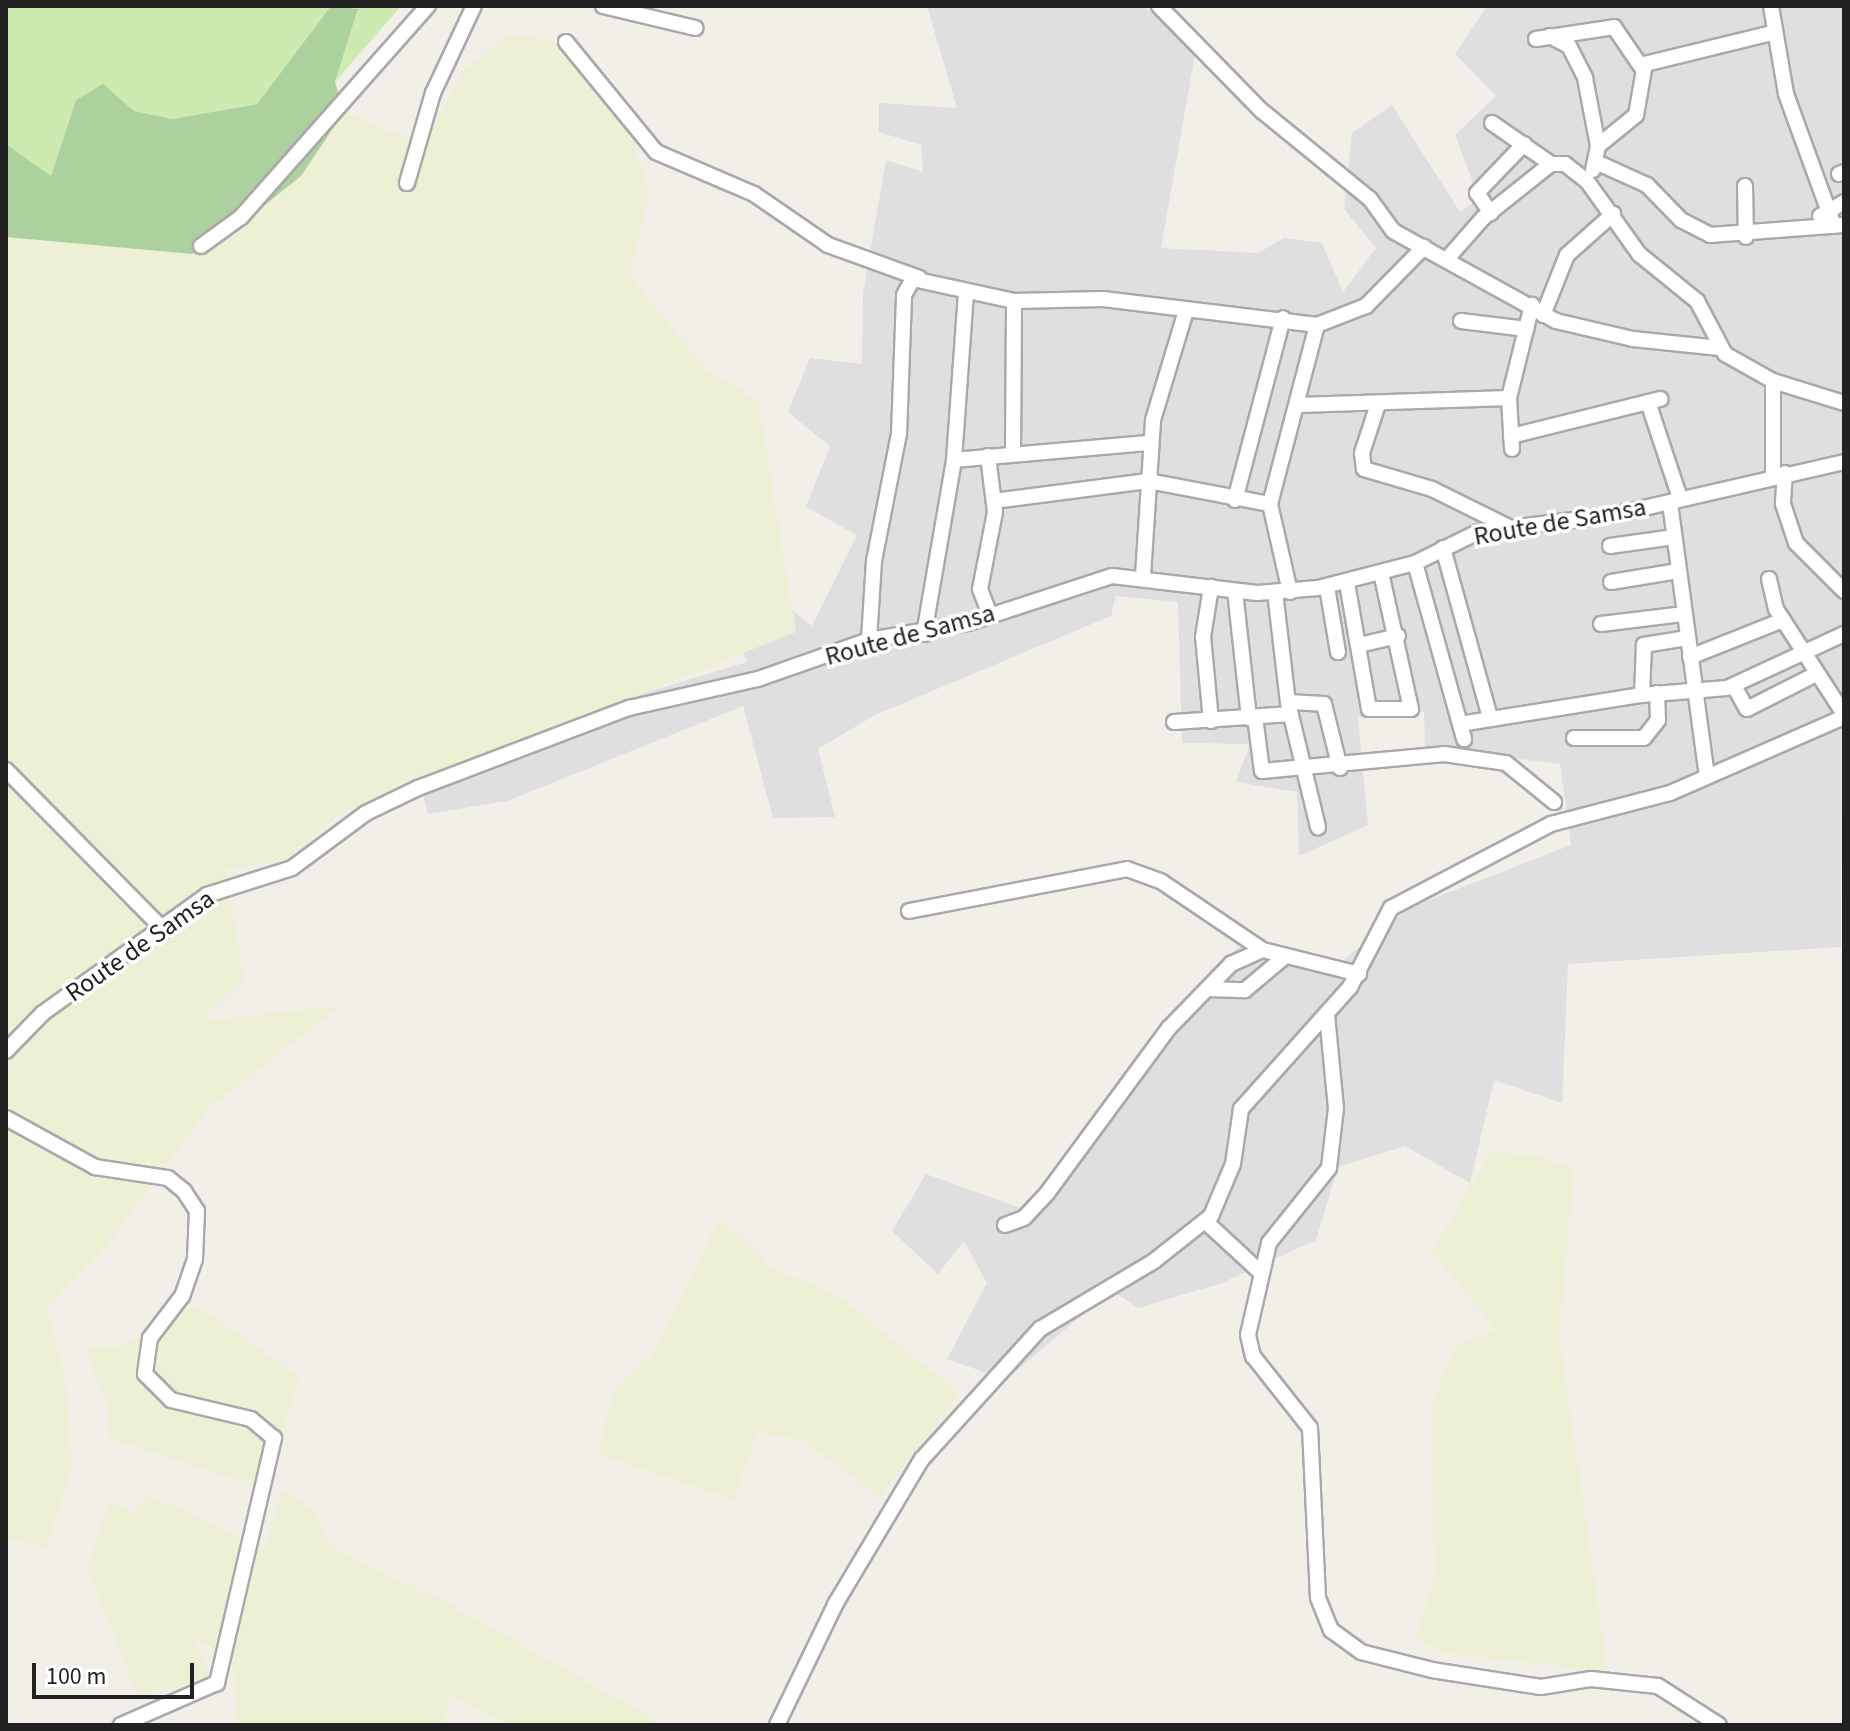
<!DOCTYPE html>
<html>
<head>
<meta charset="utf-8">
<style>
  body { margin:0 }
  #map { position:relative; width:1850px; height:1731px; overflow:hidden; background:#f2efe9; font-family:"Source Sans 3",sans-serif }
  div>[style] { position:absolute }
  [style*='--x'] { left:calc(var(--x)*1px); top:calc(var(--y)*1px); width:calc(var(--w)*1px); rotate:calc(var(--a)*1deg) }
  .residential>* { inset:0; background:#e0dfdf }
  .farmland>* { inset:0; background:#eef0d5 }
  .grass>* { inset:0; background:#cdebb0 }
  .forest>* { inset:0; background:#add19e }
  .roads { filter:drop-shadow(2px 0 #a9a9a9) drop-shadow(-2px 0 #a9a9a9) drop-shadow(0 2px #a9a9a9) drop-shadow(0 -2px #a9a9a9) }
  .minor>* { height:14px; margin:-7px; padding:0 7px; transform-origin:7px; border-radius:7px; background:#fff }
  span { translate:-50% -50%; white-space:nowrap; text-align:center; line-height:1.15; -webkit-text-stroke:7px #fff; paint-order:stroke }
  .street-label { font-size:26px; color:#222 }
  .frame { position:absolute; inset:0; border:8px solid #222; pointer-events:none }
  .scale { position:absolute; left:32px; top:1663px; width:162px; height:36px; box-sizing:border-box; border:4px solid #222; border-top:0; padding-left:10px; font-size:24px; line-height:28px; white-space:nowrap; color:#222; -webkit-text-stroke:6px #fff; paint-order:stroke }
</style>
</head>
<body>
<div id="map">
  <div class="residential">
    <div style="clip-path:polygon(927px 6px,1143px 6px,1196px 48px,1161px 248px,1258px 253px,1284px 238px,1322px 243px,1343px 292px,1376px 248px,1344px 209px,1352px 133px,1392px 105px,1460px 212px,1479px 198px,1455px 135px,1496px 96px,1455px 54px,1487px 6px,1844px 6px,1841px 947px,1568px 964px,1562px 1103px,1494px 1080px,1470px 1183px,1405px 1146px,1338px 1167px,1316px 1240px,1222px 1283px,1138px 1308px,1111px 1290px,1006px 1380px,947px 1359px,987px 1283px,964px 1241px,938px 1274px,892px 1231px,926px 1174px,1032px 1212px,1177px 1009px,1238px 947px,1338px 964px,1411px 907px,1571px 845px,1560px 764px,1425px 747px,1424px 712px,1358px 717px,1368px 825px,1299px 856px,1297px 792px,1236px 782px,1250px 744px,1182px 743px,1178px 602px,1116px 596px,1111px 616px,875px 715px,818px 749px,835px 817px,773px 818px,743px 706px,507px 801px,428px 814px,405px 724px,503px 743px,548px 731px,545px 616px,602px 706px,747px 662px,705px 557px,724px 555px,812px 626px,857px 535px,806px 507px,830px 446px,788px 412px,810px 358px,862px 364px,863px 293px,886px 160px,923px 172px,921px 145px,879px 132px,879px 103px,957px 108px)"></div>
  </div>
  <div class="farmland">
    <div style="clip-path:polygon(506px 35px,554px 40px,633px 140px,650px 192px,629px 275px,707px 370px,758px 400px,796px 632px,341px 814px,287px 859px,225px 870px,244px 979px,200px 1021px,340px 1006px,208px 1109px,109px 1243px,47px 1307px,65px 1377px,72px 1465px,47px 1548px,6px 1539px,6px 237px,192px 254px,301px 176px,344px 112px,423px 145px,465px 70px)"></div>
    <div style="clip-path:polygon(1490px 1153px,1539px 1155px,1574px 1170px,1559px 1336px,1608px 1671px,1441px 1653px,1416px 1638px,1434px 1579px,1432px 1402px,1456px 1347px,1495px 1329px,1432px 1252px)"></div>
    <div style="clip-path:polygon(719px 1218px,770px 1267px,839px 1296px,959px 1393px,880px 1497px,804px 1441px,758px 1432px,733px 1500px,597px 1453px,614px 1391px,650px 1357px)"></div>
    <div style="clip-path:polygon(180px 1306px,205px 1311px,299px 1376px,266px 1489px,110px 1439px,108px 1405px,84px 1348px,127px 1345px)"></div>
    <div style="clip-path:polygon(282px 1490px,314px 1510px,332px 1547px,449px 1604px,664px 1725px,509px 1725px,450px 1695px,444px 1725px,238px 1725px,233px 1665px,193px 1635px,217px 1684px,136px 1693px,88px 1569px,108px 1501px,132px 1513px,147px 1494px,265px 1550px)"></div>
  </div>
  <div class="grass">
    <div style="clip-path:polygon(6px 6px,331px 6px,257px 104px,172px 119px,76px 100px,51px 176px,6px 144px)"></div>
    <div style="clip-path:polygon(350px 6px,401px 6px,335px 82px,358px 10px)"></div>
  </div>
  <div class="forest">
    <div style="clip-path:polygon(331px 6px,358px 9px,335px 82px,344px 112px,301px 176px,230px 233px,192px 254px,6px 237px,6px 144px,51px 176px,76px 100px,103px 84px,134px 111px,172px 119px,257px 104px)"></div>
  </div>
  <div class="roads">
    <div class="minor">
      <div style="--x:603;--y:6;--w:95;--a:13.4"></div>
      <div style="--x:1159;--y:6;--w:147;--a:45.6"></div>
      <div style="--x:1262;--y:111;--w:139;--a:39.2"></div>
      <div style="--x:1370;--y:199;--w:39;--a:54"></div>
      <div style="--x:1393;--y:231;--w:186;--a:28.9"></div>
      <div style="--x:1556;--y:321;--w:79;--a:13.2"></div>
      <div style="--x:1633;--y:339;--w:87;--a:5.9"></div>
      <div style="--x:1771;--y:6;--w:89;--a:80.3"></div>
      <div style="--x:1786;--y:94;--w:140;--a:70"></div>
      <div style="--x:1550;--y:36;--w:21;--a:28"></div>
      <div style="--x:1569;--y:46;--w:36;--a:63"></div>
      <div style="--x:1585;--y:78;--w:69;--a:79.2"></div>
      <div style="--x:1536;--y:39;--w:79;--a:-8.7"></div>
      <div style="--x:1614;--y:27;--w:50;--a:55.7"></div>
      <div style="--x:566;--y:42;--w:142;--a:50.7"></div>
      <div style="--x:656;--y:152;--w:107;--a:23.2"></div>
      <div style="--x:754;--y:194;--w:90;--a:34.6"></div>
      <div style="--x:828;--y:245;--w:97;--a:19.9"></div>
      <div style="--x:1492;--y:123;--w:72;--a:34.8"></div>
      <div style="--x:1596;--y:162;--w:56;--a:24.3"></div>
      <div style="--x:1647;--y:185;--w:49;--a:45.8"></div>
      <div style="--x:1681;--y:220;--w:33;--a:27"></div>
      <div style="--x:1710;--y:235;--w:134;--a:-4.3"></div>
      <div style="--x:1593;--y:170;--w:25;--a:-78"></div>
      <div style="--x:1598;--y:146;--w:49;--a:-39.2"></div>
      <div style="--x:1636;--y:115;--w:52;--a:-80"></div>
      <div style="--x:1645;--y:64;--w:131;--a:-13.7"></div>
      <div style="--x:1839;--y:174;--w:5;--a:-22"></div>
      <div style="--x:407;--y:183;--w:94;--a:-73.9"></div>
      <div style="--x:433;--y:93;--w:96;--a:-64.8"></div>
      <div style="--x:1745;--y:186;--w:51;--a:88.9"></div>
      <div style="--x:1491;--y:213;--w:24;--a:-125"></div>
      <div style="--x:1477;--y:193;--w:68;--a:-46.2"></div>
      <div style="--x:1820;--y:216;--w:28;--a:-30"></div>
      <div style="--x:201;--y:246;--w:49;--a:-35.9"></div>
      <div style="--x:241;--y:217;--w:282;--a:-48.5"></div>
      <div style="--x:1447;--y:259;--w:55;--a:-48.7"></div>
      <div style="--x:1483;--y:218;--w:87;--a:-38.5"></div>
      <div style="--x:1551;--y:164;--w:14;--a:0"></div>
      <div style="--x:1565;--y:164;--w:28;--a:38"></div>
      <div style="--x:1587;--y:181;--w:90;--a:54.5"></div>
      <div style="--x:1639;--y:254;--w:75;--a:39"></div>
      <div style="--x:1697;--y:301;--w:60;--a:62.2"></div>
      <div style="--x:1725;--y:354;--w:55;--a:29.4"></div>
      <div style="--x:1773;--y:381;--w:74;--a:17.2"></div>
      <div style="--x:1543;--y:315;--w:65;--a:-68.2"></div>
      <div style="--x:1567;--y:255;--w:62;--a:-41.7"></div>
      <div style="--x:1461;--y:321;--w:66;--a:6.9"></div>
      <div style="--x:1773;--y:381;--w:93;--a:90"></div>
      <div style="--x:1509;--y:398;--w:51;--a:86.6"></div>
      <div style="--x:1648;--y:402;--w:101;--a:71.6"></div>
      <div style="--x:1378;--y:404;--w:52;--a:108.1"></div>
      <div style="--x:1362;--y:453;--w:16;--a:83"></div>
      <div style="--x:1364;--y:469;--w:71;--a:16.4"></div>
      <div style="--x:1432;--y:489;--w:84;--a:26.3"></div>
      <div style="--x:1299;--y:405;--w:210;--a:-1.9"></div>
      <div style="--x:1509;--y:398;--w:96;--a:-76.1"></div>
      <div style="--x:1511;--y:436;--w:154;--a:-13.9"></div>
      <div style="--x:1013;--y:453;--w:152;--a:-89.6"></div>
      <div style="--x:988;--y:456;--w:56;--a:82.9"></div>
      <div style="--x:995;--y:512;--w:78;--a:101"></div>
      <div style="--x:980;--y:589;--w:28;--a:69"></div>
      <div style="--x:954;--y:460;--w:197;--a:-5"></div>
      <div style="--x:1785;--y:473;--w:31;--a:94"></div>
      <div style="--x:1783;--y:504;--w:41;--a:71.6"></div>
      <div style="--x:1796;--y:543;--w:68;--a:45"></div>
      <div style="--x:1235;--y:500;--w:188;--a:-75.2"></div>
      <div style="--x:994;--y:501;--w:155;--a:-7.4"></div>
      <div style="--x:1148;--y:481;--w:124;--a:10.7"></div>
      <div style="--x:1670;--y:503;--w:275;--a:82.3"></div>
      <div style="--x:1610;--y:546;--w:65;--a:-8"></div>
      <div style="--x:1443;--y:548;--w:175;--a:74.5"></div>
      <div style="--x:1415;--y:563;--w:183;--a:74.4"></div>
      <div style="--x:1143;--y:576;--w:156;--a:-86.3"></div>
      <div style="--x:1153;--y:420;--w:114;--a:-73.2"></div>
      <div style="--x:1769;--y:579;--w:31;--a:77"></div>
      <div style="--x:1776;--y:609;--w:125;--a:57.1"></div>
      <div style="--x:1611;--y:582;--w:68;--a:-9.3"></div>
      <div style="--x:1347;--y:583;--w:128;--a:80.1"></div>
      <div style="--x:1369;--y:709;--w:42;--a:0"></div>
      <div style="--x:1411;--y:709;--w:139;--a:-102.4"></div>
      <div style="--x:1327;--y:587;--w:66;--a:80.4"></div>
      <div style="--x:1235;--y:591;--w:128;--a:83.7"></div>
      <div style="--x:1275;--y:592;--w:112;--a:83.3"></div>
      <div style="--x:1288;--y:703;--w:128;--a:76.4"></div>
      <div style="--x:1290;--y:592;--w:90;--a:-102.8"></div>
      <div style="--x:1270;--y:504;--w:185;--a:-75.3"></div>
      <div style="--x:1601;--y:624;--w:84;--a:-6.9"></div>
      <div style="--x:924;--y:634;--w:177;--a:-80.2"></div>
      <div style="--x:954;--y:460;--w:169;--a:-85.9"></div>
      <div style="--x:1687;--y:638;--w:44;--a:170.8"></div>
      <div style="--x:1644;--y:645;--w:50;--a:92.3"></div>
      <div style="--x:1642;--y:695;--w:85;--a:-4.7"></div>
      <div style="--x:1727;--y:688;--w:129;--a:-24.8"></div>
      <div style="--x:869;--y:640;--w:79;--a:-86.4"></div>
      <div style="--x:874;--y:561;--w:129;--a:-78.9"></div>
      <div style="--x:899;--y:434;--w:139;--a:-87.9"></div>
      <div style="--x:904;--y:295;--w:18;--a:-61"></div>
      <div style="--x:913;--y:279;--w:103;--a:12.3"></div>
      <div style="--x:1014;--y:301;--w:89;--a:-1.3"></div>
      <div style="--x:1103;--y:299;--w:216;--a:6.9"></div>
      <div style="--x:1317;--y:325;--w:53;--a:-21.2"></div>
      <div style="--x:1366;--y:306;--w:83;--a:-45.5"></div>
      <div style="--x:1359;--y:645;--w:40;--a:-13"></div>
      <div style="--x:1690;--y:657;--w:100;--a:-21.7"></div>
      <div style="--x:1734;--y:686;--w:26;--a:61"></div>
      <div style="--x:1747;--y:709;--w:77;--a:-26.9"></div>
      <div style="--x:1288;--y:702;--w:36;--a:3"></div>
      <div style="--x:1324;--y:704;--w:66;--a:76"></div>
      <div style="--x:1255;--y:717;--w:54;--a:82.6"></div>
      <div style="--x:1262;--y:771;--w:183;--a:-5.3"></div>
      <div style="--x:1444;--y:754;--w:63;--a:8.3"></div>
      <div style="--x:1506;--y:763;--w:62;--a:39.1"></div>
      <div style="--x:1211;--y:721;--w:84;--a:-95.4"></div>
      <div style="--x:1203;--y:637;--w:51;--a:-80.9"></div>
      <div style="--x:1174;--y:722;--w:117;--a:-3.9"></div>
      <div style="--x:1460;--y:724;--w:184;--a:-9.1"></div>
      <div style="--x:1574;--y:738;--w:70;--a:0"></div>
      <div style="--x:1644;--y:738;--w:23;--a:-52"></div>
      <div style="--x:1658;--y:720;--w:27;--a:-92"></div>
      <div style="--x:6;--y:770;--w:225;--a:45.4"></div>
      <div style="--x:909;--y:911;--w:222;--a:-10.9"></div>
      <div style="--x:1127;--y:869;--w:37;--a:20"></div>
      <div style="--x:1162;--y:882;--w:122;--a:34"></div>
      <div style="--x:1263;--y:950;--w:99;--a:14"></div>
      <div style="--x:1207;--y:989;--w:38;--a:2"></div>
      <div style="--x:1245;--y:990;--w:50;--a:-40.1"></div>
      <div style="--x:1327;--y:1015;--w:93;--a:84.5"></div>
      <div style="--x:1336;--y:1108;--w:60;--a:96.7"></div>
      <div style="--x:1329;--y:1168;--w:96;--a:128.7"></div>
      <div style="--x:1269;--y:1243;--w:94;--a:102.9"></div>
      <div style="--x:1248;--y:1335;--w:22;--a:77"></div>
      <div style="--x:1253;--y:1356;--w:92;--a:51.6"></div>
      <div style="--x:1310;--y:1428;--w:170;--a:87.3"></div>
      <div style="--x:1318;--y:1598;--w:35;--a:68"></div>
      <div style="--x:1331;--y:1630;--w:37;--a:36"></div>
      <div style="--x:1361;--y:1652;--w:73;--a:14.2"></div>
      <div style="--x:1432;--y:1670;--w:110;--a:8.9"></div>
      <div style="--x:1541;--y:1687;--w:51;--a:-9.1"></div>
      <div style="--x:1591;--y:1679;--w:67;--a:6"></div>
      <div style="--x:1658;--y:1686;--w:72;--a:32.6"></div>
      <div style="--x:6;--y:1051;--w:53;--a:-45.8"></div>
      <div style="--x:43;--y:1013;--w:202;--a:-35.7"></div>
      <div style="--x:207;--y:895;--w:89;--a:-17.6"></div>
      <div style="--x:292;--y:868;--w:92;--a:-36.6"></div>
      <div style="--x:366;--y:813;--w:58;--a:-25.7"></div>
      <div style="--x:418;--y:788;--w:226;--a:-20.8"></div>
      <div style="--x:629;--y:708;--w:132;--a:-12.7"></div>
      <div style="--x:758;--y:679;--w:118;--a:-19.4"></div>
      <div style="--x:869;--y:640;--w:100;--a:-9.7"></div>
      <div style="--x:968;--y:623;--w:151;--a:-18.1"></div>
      <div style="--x:1112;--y:576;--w:146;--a:6.7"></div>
      <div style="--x:1257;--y:593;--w:61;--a:-4.7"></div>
      <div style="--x:1318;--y:588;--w:100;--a:-14.5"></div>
      <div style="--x:1415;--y:563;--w:70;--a:-26.2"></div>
      <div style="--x:1478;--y:532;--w:136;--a:-7.2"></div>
      <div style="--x:1613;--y:515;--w:237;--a:-12.9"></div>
      <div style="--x:6;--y:1118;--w:102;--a:28.8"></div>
      <div style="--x:95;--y:1167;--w:74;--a:8.6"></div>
      <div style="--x:168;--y:1178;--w:21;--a:39"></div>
      <div style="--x:184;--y:1191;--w:24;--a:57"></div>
      <div style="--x:197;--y:1211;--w:48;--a:92.4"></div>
      <div style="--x:195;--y:1259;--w:39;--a:109"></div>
      <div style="--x:182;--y:1296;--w:53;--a:127.3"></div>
      <div style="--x:150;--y:1338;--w:36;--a:98"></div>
      <div style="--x:145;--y:1374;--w:37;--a:45"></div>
      <div style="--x:171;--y:1400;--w:82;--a:13.4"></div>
      <div style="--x:251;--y:1419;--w:30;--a:40"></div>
      <div style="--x:274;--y:1438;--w:252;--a:103.1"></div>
      <div style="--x:217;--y:1683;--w:105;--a:156.4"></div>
      <div style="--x:1206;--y:1222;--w:75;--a:42.8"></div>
      <div style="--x:1005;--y:1225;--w:20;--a:-20"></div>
      <div style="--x:1024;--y:1218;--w:35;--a:-47"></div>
      <div style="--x:1048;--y:1192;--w:204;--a:-53.6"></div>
      <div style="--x:1169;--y:1028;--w:89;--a:-45.9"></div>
      <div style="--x:1231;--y:964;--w:34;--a:-24"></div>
      <div style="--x:777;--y:1725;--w:136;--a:-64.2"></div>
      <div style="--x:836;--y:1603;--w:168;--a:-59.2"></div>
      <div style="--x:922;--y:1459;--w:176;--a:-47.8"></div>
      <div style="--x:1040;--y:1329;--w:133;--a:-30.8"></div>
      <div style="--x:1154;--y:1261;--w:73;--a:-38.3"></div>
      <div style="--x:1211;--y:1216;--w:56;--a:-67.1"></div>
      <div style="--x:1233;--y:1164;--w:56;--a:-81.7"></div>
      <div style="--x:1241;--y:1109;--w:164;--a:-48.2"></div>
      <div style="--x:1350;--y:987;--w:89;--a:-62.6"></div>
      <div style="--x:1391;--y:908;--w:181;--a:-27.7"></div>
      <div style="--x:1551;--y:824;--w:123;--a:-14.6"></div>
      <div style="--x:1670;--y:793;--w:190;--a:-23.6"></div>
    </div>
  </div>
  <div class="street-label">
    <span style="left:1560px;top:522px;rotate:-10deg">Route de Samsa</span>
    <span style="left:910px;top:635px;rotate:-15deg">Route de Samsa</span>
    <span style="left:140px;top:946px;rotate:-35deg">Route de Samsa</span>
  </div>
  <div class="frame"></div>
  <div class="scale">100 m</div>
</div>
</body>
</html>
